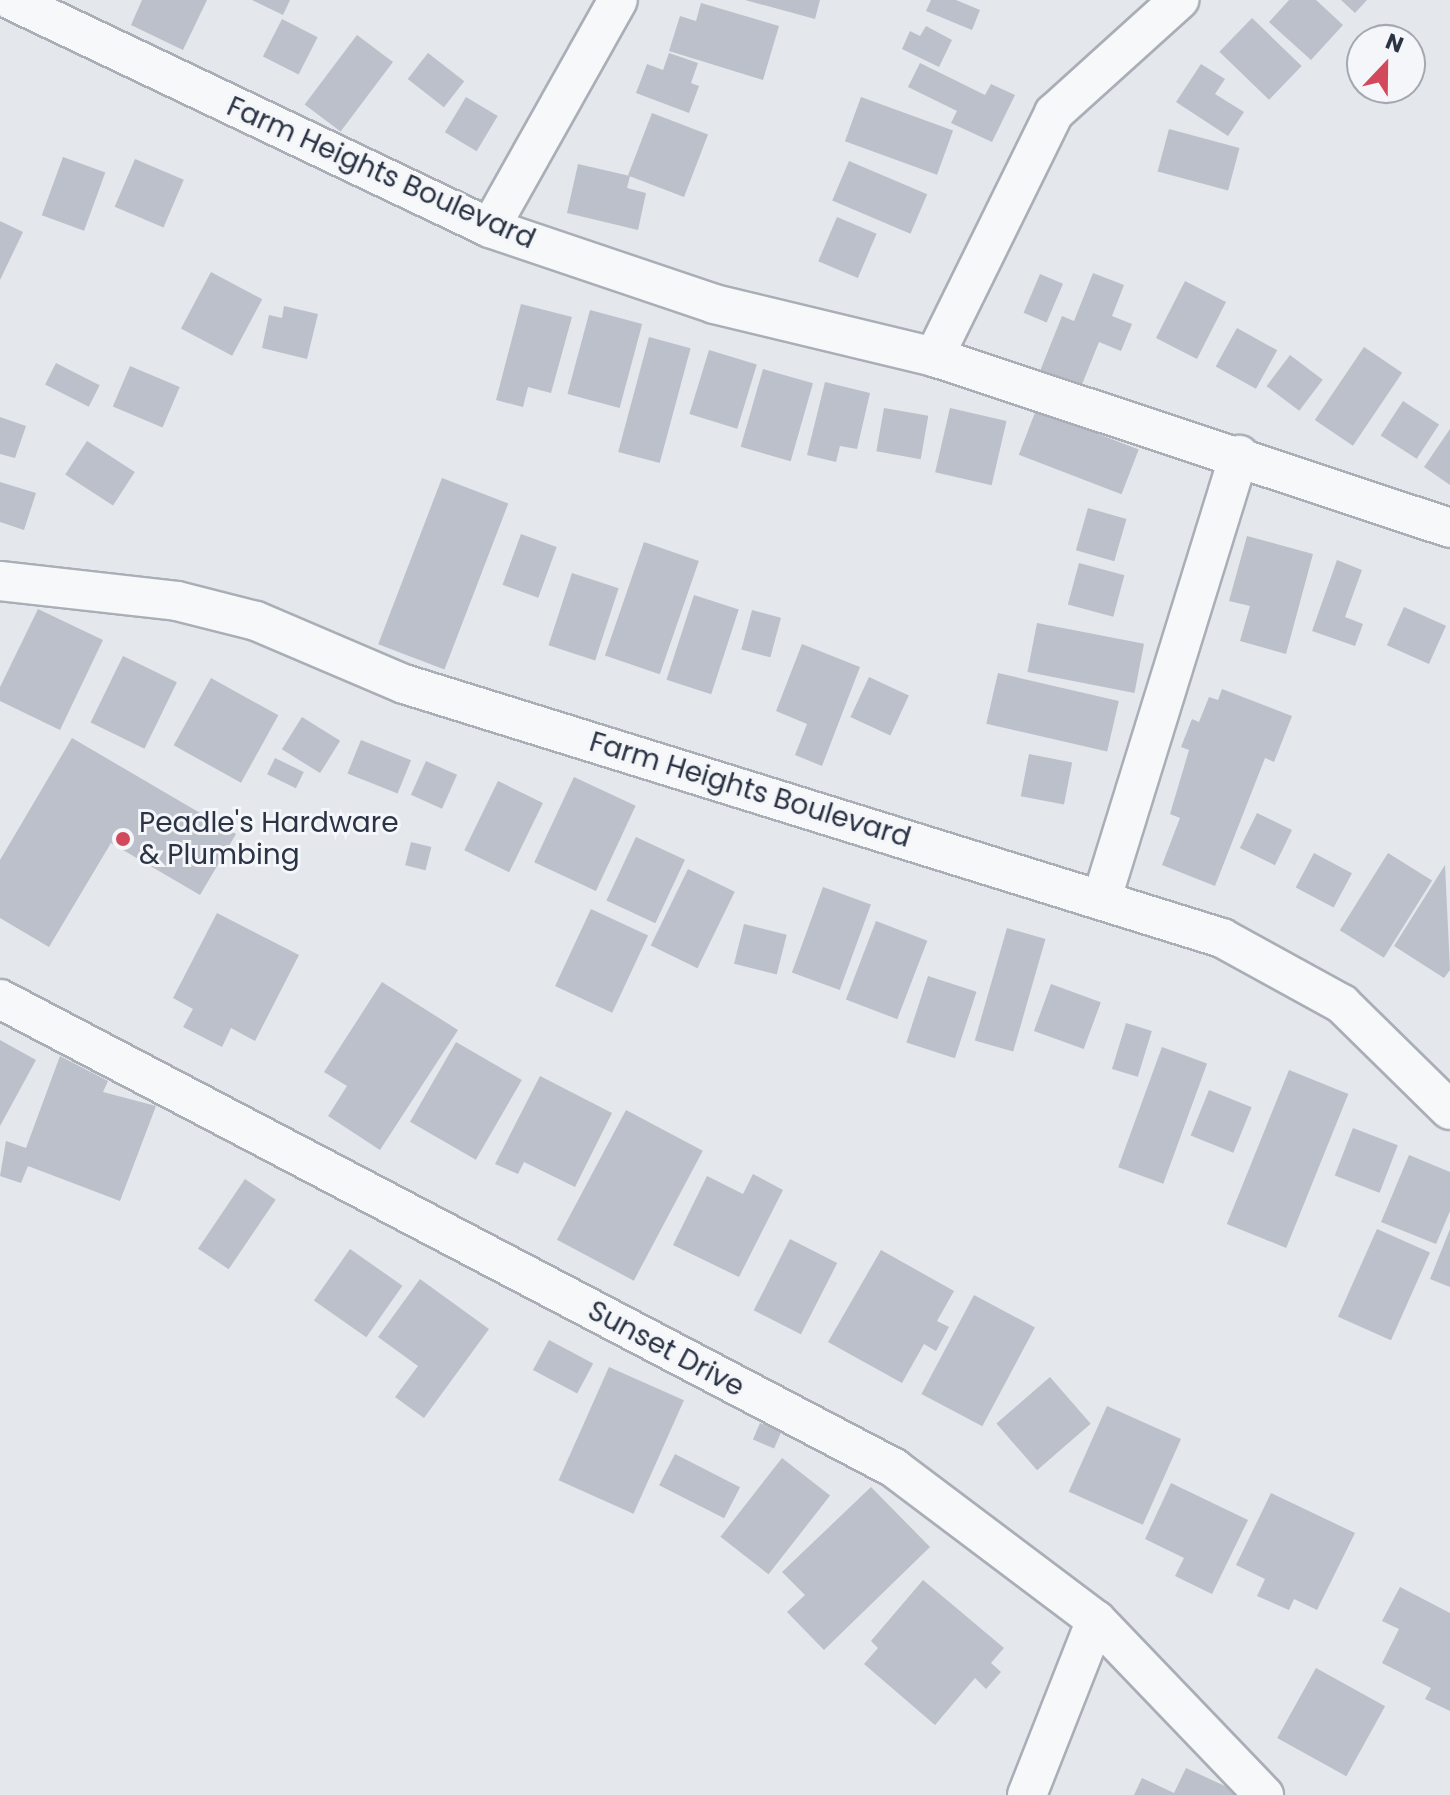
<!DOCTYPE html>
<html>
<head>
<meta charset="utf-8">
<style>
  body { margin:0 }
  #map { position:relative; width:1450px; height:1795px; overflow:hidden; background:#e4e7ec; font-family:Poppins,sans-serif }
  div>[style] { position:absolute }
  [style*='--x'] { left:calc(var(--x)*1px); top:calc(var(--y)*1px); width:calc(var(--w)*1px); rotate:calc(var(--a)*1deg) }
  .building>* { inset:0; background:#bbc0ca; transform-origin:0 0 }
  .roads { filter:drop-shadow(2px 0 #a9aeb7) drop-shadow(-2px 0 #a9aeb7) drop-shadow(0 2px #a9aeb7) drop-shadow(0 -2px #a9aeb7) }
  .street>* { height:38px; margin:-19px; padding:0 19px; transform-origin:19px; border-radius:19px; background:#f7f8fa }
  .dots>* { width:22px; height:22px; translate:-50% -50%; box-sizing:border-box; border:4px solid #f4f6f9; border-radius:50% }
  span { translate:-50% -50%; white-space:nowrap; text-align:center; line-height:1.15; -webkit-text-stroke:6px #f4f6f9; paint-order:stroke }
  .street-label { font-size:28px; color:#2b3445 }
  .poi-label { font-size:28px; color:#2b3445 }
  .left { translate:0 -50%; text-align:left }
  .north { position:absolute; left:1346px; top:24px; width:80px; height:80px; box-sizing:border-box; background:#f4f6f9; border:2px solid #a4a8b1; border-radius:50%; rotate:22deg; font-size:22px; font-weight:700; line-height:32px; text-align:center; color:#2b3445 }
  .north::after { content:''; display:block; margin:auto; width:28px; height:36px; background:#d1495b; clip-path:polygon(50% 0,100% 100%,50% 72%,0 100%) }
</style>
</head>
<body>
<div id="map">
  <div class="building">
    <div style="clip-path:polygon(142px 0,207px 0,183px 50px,131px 25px)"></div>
    <div style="clip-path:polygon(252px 0,290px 0,283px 15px)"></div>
    <div style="clip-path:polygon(745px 0,820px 0,815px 19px)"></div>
    <div style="clip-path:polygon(931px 0,956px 0,980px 10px,972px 30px,926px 11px)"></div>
    <div style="clip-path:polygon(1289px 0,1316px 0,1343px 25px,1311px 60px,1269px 22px)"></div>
    <div style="clip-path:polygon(1341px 0,1367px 0,1355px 13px)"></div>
    <div style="clip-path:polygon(701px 3px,779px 26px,763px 80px,669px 51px,680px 16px,696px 21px)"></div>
    <div style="left:1252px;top:18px;width:69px;height:47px;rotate:44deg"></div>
    <div style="left:282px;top:19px;width:40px;height:42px;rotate:27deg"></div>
    <div style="clip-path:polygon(926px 26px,952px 40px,939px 67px,902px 49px,910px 31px,920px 36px)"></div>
    <div style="left:357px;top:35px;width:45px;height:87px;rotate:37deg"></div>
    <div style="left:428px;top:53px;width:46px;height:33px;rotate:38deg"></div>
    <div style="clip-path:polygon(669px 53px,698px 63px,691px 83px,699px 86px,689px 113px,636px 93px,647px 64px,663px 70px)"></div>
    <div style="clip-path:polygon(920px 63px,985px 95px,991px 84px,1015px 95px,992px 142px,951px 123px,957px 111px,908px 87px)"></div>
    <div style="clip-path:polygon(1201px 64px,1225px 79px,1215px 94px,1244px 112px,1228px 136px,1176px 102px)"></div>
    <div style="left:466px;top:97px;width:37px;height:41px;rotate:31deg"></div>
    <div style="left:861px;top:97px;width:98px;height:47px;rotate:20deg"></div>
    <div style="left:652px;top:113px;width:60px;height:67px;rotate:21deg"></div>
    <div style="left:1169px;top:129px;width:73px;height:44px;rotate:15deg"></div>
    <div style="left:63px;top:157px;width:45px;height:62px;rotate:20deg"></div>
    <div style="left:135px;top:159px;width:53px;height:52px;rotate:23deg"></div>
    <div style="left:849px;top:161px;width:85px;height:43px;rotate:23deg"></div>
    <div style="clip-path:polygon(578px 164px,630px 176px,627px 188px,646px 193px,638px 230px,567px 213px)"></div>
    <div style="left:837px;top:217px;width:43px;height:48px;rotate:23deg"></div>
    <div style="clip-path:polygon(0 221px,23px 232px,0 280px)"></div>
    <div style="left:211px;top:272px;width:58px;height:64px;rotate:28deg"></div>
    <div style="clip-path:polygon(1093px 273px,1124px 285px,1112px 316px,1132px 324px,1121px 351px,1099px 342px,1081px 387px,1040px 371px,1062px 316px,1074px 321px)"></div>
    <div style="left:1040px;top:274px;width:25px;height:42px;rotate:23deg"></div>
    <div style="left:1185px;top:281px;width:46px;height:64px;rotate:27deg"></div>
    <div style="clip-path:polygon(521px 304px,572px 317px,551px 393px,528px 387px,523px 407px,496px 400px)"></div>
    <div style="clip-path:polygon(284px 306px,318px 314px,307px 359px,262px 348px,269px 315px,282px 318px)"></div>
    <div style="left:590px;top:310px;width:54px;height:87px;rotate:15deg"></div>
    <div style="left:1237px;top:328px;width:46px;height:44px;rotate:29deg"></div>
    <div style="left:649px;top:337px;width:43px;height:119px;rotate:15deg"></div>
    <div style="left:1364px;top:347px;width:46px;height:88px;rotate:34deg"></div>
    <div style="left:709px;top:350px;width:50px;height:67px;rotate:17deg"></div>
    <div style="left:1290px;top:355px;width:41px;height:39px;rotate:37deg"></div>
    <div style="left:56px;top:363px;width:49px;height:24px;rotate:27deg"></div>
    <div style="left:130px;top:366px;width:54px;height:44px;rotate:23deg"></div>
    <div style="left:763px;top:369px;width:52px;height:81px;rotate:16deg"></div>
    <div style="clip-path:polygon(825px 382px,870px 393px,857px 449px,840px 446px,836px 462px,807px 455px)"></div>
    <div style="left:1403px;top:401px;width:43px;height:41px;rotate:33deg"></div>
    <div style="left:884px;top:408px;width:45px;height:44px;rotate:10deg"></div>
    <div style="left:950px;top:408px;width:58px;height:66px;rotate:13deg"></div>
    <div style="left:1036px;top:410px;width:110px;height:48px;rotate:21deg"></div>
    <div style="clip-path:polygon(0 417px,26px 426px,15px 458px,0 454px)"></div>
    <div style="clip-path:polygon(1450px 429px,1450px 485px,1424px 467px)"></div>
    <div style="left:87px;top:441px;width:57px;height:40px;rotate:33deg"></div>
    <div style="left:442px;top:478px;width:71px;height:178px;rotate:21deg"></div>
    <div style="clip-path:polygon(0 482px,36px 493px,24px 530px,0 522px)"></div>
    <div style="left:1088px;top:508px;width:40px;height:44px;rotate:16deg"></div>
    <div style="left:521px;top:534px;width:38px;height:54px;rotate:20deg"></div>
    <div style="clip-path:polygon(1247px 536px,1313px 554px,1286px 654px,1240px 641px,1250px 606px,1229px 601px)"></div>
    <div style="left:644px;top:542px;width:58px;height:120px;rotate:19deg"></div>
    <div style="clip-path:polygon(1337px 560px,1362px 570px,1345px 617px,1363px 624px,1355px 646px,1312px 631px)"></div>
    <div style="left:1079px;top:563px;width:47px;height:43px;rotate:15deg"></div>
    <div style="left:572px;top:573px;width:49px;height:76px;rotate:18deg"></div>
    <div style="left:694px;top:595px;width:47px;height:89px;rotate:18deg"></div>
    <div style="left:1404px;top:607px;width:46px;height:42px;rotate:24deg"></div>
    <div style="clip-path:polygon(38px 609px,103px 640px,60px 730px,0 701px,0 687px)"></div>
    <div style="left:752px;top:610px;width:30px;height:41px;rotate:15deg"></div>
    <div style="left:1037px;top:623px;width:109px;height:50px;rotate:11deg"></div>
    <div style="clip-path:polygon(802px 644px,860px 667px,822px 766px,795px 755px,807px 724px,776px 711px)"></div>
    <div style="left:123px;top:656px;width:60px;height:74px;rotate:26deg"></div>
    <div style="left:998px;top:673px;width:124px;height:52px;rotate:13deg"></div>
    <div style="left:869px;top:677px;width:44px;height:44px;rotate:25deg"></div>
    <div style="left:211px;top:678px;width:77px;height:77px;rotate:29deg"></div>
    <div style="clip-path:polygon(1222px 689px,1292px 716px,1274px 762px,1265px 758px,1215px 886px,1162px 865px,1180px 818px,1170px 814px,1189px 750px,1181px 747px,1192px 719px,1199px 722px,1209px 697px,1218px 700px)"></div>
    <div style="left:302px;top:717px;width:45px;height:38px;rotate:32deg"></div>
    <div style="clip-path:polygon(72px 738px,236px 834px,200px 895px,111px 843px,49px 947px,0 918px,0 860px)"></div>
    <div style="left:361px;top:740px;width:54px;height:36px;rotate:22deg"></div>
    <div style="left:1029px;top:754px;width:44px;height:43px;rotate:11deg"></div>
    <div style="left:275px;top:758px;width:32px;height:18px;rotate:26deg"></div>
    <div style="left:426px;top:761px;width:34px;height:37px;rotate:24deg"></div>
    <div style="left:574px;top:777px;width:68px;height:94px;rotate:25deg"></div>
    <div style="left:498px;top:781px;width:50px;height:77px;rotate:26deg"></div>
    <div style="left:1257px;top:813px;width:39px;height:39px;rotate:26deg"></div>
    <div style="left:636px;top:837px;width:54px;height:70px;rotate:25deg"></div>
    <div style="left:411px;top:842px;width:21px;height:24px;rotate:14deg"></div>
    <div style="left:1314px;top:853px;width:43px;height:39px;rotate:28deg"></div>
    <div style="left:1388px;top:853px;width:52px;height:91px;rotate:32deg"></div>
    <div style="clip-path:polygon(1445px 865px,1450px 970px,1444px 978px,1394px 946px)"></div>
    <div style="left:688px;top:869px;width:52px;height:85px;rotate:26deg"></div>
    <div style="left:823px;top:887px;width:51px;height:91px;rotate:20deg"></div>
    <div style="left:591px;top:909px;width:63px;height:85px;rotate:25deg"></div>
    <div style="clip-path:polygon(217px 913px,299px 955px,255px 1041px,231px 1028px,222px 1047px,183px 1027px,193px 1009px,173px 998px)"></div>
    <div style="left:876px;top:921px;width:55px;height:84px;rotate:21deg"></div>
    <div style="left:744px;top:924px;width:44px;height:41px;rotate:14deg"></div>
    <div style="left:1007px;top:928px;width:40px;height:117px;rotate:16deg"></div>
    <div style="left:928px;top:976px;width:51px;height:70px;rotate:18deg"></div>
    <div style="clip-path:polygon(382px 982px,458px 1030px,380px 1150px,328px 1116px,347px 1086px,324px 1072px)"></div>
    <div style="left:1051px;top:984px;width:53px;height:50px;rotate:20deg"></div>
    <div style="left:1126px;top:1023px;width:27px;height:48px;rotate:17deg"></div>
    <div style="clip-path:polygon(0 1040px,36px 1060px,0 1126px)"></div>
    <div style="left:456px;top:1042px;width:76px;height:92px;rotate:30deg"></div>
    <div style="left:1162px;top:1047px;width:48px;height:128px;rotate:20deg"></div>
    <div style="clip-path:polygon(60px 1056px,108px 1081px,103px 1092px,156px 1106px,120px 1201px,28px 1166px,21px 1183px,0 1176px,6px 1141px,26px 1148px)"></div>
    <div style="left:1289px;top:1070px;width:64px;height:166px;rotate:22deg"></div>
    <div style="clip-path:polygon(540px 1076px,612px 1113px,575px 1187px,524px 1162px,518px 1174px,495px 1164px)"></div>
    <div style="left:1209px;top:1090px;width:46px;height:49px;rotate:22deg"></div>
    <div style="left:626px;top:1110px;width:87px;height:147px;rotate:28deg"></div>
    <div style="left:1353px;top:1128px;width:48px;height:51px;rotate:21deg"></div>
    <div style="clip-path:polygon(1409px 1155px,1450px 1172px,1450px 1211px,1436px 1244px,1381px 1222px)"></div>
    <div style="clip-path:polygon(753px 1174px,783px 1190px,739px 1277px,673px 1245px,707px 1176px,743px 1194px)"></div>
    <div style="left:245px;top:1179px;width:37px;height:84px;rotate:34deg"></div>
    <div style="left:1377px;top:1229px;width:58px;height:96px;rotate:24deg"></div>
    <div style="clip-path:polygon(1450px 1229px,1450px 1287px,1430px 1279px)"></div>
    <div style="left:790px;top:1239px;width:53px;height:80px;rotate:27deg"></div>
    <div style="left:350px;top:1249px;width:64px;height:63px;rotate:35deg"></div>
    <div style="clip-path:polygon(881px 1250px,954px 1291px,937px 1321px,949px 1327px,936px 1351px,924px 1344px,902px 1383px,828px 1342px)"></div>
    <div style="clip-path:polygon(420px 1279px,489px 1329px,424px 1418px,395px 1397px,418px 1366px,378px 1337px)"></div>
    <div style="left:974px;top:1295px;width:69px;height:112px;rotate:28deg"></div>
    <div style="left:549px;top:1340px;width:50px;height:34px;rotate:28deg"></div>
    <div style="left:609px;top:1367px;width:82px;height:124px;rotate:24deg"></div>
    <div style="left:1050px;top:1377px;width:62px;height:71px;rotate:49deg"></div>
    <div style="left:1107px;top:1406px;width:81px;height:94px;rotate:24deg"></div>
    <div style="left:760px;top:1423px;width:23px;height:18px;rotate:23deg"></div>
    <div style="left:675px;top:1454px;width:73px;height:35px;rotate:27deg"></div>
    <div style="left:782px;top:1458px;width:61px;height:100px;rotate:38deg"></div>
    <div style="clip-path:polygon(1171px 1483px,1248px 1520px,1212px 1594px,1175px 1576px,1184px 1558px,1145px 1539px)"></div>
    <div style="clip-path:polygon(871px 1487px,930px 1547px,824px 1650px,787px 1612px,805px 1595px,782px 1572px)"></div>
    <div style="clip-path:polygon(1271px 1493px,1355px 1533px,1317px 1610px,1294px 1599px,1289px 1610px,1257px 1596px,1265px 1579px,1236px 1565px)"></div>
    <div style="clip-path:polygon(923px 1580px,1004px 1648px,991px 1663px,1001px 1672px,986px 1689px,975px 1678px,935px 1725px,864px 1664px,878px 1648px,871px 1641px)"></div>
    <div style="clip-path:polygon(1400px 1587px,1450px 1613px,1450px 1711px,1425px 1699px,1431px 1688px,1382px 1663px,1399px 1629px,1382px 1621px)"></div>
    <div style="left:1316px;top:1668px;width:79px;height:80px;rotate:29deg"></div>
    <div style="clip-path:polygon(1186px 1768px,1240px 1793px,1239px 1795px,1134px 1795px,1142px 1778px,1174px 1793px)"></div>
  </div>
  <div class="roads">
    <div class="street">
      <div style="--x:11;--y:0;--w:530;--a:25.45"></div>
      <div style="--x:490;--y:228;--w:237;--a:18.7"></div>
      <div style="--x:714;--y:304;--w:226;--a:13.5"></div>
      <div style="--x:934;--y:357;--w:544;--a:18.33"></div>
      <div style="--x:490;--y:228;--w:261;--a:-60.7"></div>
      <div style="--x:934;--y:357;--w:272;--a:-63.8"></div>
      <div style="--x:1054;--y:113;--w:169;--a:-42.1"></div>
      <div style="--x:0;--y:581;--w:178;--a:6.4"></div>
      <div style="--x:177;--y:601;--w:81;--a:14.2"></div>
      <div style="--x:256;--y:621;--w:161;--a:23.1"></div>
      <div style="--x:404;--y:684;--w:857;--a:17.25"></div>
      <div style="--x:1222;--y:938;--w:137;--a:28.8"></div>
      <div style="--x:1342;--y:1004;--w:151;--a:44.5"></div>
      <div style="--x:1102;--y:898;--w:464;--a:-72.8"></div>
      <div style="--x:0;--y:999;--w:1010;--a:27.68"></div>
      <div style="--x:894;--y:1468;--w:253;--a:37"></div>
      <div style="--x:1096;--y:1620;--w:243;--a:46.2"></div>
      <div style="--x:1027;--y:1795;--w:188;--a:-68.5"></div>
    </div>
  </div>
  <div class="dots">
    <div style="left:123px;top:839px;background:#d1495b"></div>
  </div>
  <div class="street-label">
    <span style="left:381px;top:173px;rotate:24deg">Farm Heights Boulevard</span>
    <span style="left:750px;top:790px;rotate:17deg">Farm Heights Boulevard</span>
    <span style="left:666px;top:1349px;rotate:28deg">Sunset Drive</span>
  </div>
  <div class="poi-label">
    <span class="left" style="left:139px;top:839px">Peadle's Hardware<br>&amp; Plumbing</span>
  </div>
  <div class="north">N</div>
</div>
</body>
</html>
